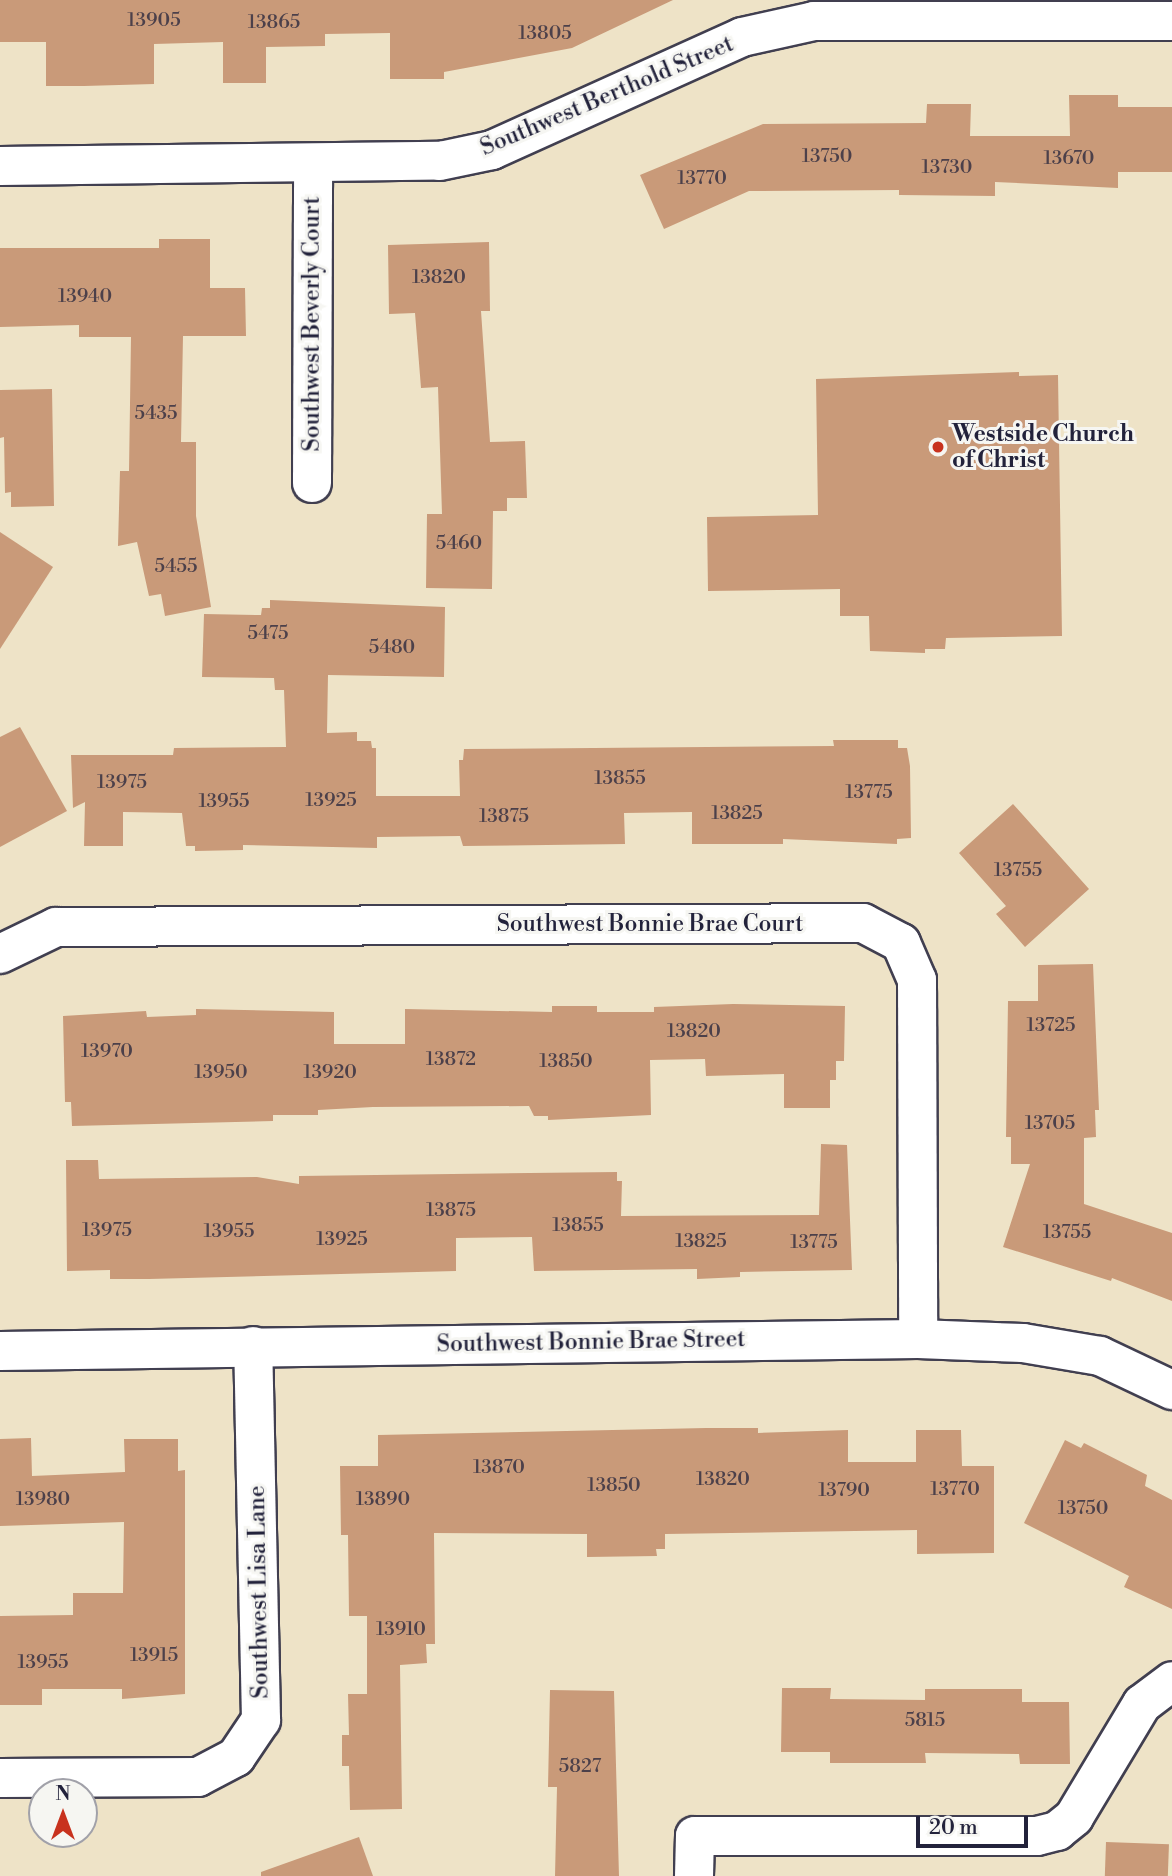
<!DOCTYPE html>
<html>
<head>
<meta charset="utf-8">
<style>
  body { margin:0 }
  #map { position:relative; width:1172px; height:1876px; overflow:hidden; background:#eee3c7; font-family:"Libre Bodoni",serif }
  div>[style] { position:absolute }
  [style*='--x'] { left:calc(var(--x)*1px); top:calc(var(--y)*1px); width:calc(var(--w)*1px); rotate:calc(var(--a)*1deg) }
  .building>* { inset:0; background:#c99a79; transform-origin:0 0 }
  .roads { filter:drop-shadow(2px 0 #413f50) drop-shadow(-2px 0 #413f50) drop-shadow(0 2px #413f50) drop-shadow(0 -2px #413f50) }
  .minor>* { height:38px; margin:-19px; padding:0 19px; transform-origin:19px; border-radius:19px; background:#fff }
  .dots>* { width:19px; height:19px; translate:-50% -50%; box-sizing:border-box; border:4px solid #f6f6f2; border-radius:50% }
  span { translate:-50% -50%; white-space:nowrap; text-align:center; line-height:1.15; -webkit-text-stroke:6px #f6f6f2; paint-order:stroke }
  .number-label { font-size:19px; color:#4c404a }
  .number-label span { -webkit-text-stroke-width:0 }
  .street-label { font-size:23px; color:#22223b }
  .poi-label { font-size:23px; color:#22223b; font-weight:700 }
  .left { translate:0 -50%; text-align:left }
  .north { position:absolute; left:28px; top:1778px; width:70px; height:70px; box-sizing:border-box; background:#f6f6f2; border:2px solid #a1a1a9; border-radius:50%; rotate:0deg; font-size:19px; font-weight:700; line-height:28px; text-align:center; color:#22223b }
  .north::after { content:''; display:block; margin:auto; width:24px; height:32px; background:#c8321e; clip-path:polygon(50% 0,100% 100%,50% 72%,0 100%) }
  .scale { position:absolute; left:916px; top:1816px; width:112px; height:32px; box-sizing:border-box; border:4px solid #22223b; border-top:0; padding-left:9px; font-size:21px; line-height:24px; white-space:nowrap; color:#22223b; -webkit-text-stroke:5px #f6f6f2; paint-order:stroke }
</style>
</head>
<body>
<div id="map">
  <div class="building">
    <div style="clip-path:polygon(0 0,673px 0,572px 48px,444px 72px,444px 79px,390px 79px,390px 33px,325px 34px,325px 46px,266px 47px,266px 83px,223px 83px,223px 42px,154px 44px,154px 84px,84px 86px,46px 86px,46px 42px,0 42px)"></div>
    <div style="clip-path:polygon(1069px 95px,1118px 95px,1118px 107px,1172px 107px,1172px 172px,1118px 172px,1118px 188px,995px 182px,995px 196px,899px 195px,899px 190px,749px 191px,664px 229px,640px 175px,763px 124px,926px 123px,927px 104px,971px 104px,970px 136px,1070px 136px)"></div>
    <div style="clip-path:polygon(159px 239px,210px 239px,210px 288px,245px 288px,246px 336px,183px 336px,181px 442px,196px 442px,196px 516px,211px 607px,165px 616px,161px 594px,149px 596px,137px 542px,118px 546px,120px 471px,129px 471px,131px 337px,79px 337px,79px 325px,0 327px,0 248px,159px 248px)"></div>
    <div style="clip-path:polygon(489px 242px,490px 311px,481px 311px,490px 442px,525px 441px,527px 498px,507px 498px,507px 511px,493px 511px,492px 589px,426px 588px,427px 514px,442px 514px,438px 387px,421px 388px,415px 313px,389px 314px,388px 245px)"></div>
    <div style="clip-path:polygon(1019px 372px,1019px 376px,1058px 375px,1062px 636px,946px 638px,945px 649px,925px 649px,925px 653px,870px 651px,869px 616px,840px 616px,840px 589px,708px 591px,707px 517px,818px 515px,816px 379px)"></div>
    <div style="clip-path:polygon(52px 389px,54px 506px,11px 507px,11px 492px,5px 493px,4px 437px,0 438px,0 390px)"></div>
    <div style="clip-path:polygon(0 532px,53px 567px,0 649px)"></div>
    <div style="clip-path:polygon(270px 600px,445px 607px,444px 677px,328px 675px,327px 733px,357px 732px,357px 741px,371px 741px,372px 748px,376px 748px,376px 796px,460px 796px,459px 760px,463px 760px,464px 749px,834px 746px,833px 740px,898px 740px,898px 748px,907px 748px,910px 766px,911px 838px,897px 839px,897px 844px,783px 839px,783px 844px,692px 844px,692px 812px,624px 813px,625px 844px,463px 846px,460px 836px,377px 837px,377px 848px,243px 845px,243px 850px,195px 851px,195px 846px,186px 846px,182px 813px,123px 812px,123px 846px,84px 846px,85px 802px,73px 808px,71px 755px,173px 755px,174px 748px,286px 747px,284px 690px,275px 690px,274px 678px,202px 677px,204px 614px,261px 615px,262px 608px,270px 608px)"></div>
    <div style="clip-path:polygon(20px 727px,67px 811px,0 847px,0 737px)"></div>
    <div style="clip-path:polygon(1013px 804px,1089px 889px,1025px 947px,996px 914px,1006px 906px,959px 853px)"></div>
    <div style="clip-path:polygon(1093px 964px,1099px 1110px,1095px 1110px,1096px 1137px,1084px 1138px,1084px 1204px,1172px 1233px,1172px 1301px,1112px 1278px,1111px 1281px,1003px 1247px,1030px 1164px,1011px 1164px,1011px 1137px,1006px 1137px,1008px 1001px,1038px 1001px,1038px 965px)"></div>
    <div style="clip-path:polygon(733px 1004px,845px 1006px,844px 1061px,836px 1061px,836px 1080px,830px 1080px,830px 1108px,784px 1108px,784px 1074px,706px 1076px,705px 1059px,650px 1060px,651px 1115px,548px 1120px,548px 1116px,534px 1116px,529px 1106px,373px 1107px,318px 1110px,318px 1115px,273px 1115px,273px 1121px,72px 1126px,71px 1102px,65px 1102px,63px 1016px,146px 1011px,147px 1017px,196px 1015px,196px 1009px,334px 1012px,334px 1044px,405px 1044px,405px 1009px,552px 1012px,552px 1006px,597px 1006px,597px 1012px,654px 1012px,654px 1007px)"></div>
    <div style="clip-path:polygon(821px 1144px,847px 1145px,852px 1270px,740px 1272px,740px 1277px,697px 1279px,697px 1269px,534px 1271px,532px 1237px,456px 1238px,456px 1271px,149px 1279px,110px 1279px,110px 1270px,67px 1271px,66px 1160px,98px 1160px,99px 1179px,257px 1177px,299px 1184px,299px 1176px,617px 1172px,617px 1181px,622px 1181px,621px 1216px,819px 1215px)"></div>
    <div style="clip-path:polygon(706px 1428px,758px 1428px,758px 1433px,848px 1430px,848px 1462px,916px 1462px,916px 1430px,961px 1430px,962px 1466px,994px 1466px,994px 1553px,917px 1554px,917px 1530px,665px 1534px,665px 1549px,656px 1549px,657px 1556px,587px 1557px,587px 1534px,434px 1533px,435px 1644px,426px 1644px,427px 1663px,400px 1665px,402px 1809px,350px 1810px,349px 1766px,342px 1766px,342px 1735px,349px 1735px,348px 1694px,367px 1694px,367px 1616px,349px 1616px,348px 1535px,341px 1535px,340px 1466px,378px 1466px,378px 1435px)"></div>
    <div style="clip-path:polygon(31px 1438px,32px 1476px,125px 1472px,124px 1439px,178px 1439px,178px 1471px,185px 1470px,185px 1694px,122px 1699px,122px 1689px,42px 1689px,42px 1705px,0 1705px,0 1616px,73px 1615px,73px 1593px,123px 1593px,124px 1522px,0 1526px,0 1439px)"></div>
    <div style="clip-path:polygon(1065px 1440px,1081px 1448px,1084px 1443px,1147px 1475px,1145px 1486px,1172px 1500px,1172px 1609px,1124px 1587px,1129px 1576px,1024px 1523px)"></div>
    <div style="clip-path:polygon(782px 1688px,831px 1688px,830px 1699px,925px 1700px,925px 1689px,1022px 1689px,1022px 1702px,1069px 1702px,1070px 1764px,1020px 1764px,1019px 1754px,925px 1753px,926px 1763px,830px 1763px,830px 1752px,781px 1752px)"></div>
    <div style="clip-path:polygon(550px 1690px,614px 1691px,619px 1876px,555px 1876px,557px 1787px,548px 1787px)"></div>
    <div style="clip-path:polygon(359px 1837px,373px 1876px,261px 1876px,261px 1872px)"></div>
    <div style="left:1106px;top:1842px;width:63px;height:34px;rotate:2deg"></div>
  </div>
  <div class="roads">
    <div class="minor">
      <div style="--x:0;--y:166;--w:440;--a:-0.7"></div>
      <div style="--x:440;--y:161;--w:53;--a:-11.9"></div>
      <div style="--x:492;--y:150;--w:274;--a:-24.3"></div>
      <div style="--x:742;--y:37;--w:74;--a:-12.5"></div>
      <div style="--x:814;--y:21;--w:358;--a:0"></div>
      <div style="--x:312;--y:483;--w:318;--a:-89.8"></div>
      <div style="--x:0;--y:954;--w:62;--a:-25.7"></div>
      <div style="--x:56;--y:927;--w:807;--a:-0.28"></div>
      <div style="--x:863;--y:923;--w:43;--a:27.8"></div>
      <div style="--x:901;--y:943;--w:40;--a:66.6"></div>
      <div style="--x:917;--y:980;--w:359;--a:89.8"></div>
      <div style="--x:0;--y:1351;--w:918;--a:-0.75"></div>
      <div style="--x:918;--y:1339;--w:105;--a:2.2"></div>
      <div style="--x:1023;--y:1343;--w:78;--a:9.6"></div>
      <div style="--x:1100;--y:1356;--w:80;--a:25.3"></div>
      <div style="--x:0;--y:1778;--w:198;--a:-0.3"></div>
      <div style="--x:198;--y:1777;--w:43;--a:-27.8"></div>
      <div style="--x:236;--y:1757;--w:45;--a:-56"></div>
      <div style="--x:261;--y:1720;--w:374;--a:-91.2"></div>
      <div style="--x:694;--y:1876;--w:40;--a:-88.6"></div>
      <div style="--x:695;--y:1836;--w:342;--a:0"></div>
      <div style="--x:1037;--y:1836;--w:21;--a:-14"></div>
      <div style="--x:1057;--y:1831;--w:22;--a:-39"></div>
      <div style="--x:1074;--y:1817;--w:132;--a:-59"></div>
      <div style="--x:1142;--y:1704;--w:38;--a:-37"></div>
    </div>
  </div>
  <div class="dots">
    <div style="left:938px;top:447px;background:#c8321e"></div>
  </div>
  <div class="number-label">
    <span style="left:154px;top:21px">13905</span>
    <span style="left:274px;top:23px">13865</span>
    <span style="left:545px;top:34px">13805</span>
    <span style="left:827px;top:157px">13750</span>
    <span style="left:1069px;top:159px">13670</span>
    <span style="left:947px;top:168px">13730</span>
    <span style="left:702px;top:179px">13770</span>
    <span style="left:439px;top:278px">13820</span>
    <span style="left:85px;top:297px">13940</span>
    <span style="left:156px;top:414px">5435</span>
    <span style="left:459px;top:544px">5460</span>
    <span style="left:176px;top:567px">5455</span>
    <span style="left:268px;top:634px">5475</span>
    <span style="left:392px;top:648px">5480</span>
    <span style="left:620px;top:779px">13855</span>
    <span style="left:122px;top:783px">13975</span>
    <span style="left:869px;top:793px">13775</span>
    <span style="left:331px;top:801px">13925</span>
    <span style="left:224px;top:802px">13955</span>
    <span style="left:737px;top:814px">13825</span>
    <span style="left:504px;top:817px">13875</span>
    <span style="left:1018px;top:871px">13755</span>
    <span style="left:1051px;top:1026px">13725</span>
    <span style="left:694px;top:1032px">13820</span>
    <span style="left:107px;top:1052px">13970</span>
    <span style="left:451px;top:1060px">13872</span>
    <span style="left:566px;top:1062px">13850</span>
    <span style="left:221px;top:1073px">13950</span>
    <span style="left:330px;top:1073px">13920</span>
    <span style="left:1050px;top:1124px">13705</span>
    <span style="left:451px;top:1211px">13875</span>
    <span style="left:578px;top:1226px">13855</span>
    <span style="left:107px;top:1231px">13975</span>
    <span style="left:229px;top:1232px">13955</span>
    <span style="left:1067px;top:1233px">13755</span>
    <span style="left:342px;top:1240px">13925</span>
    <span style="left:701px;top:1242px">13825</span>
    <span style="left:814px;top:1243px">13775</span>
    <span style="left:499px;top:1468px">13870</span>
    <span style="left:723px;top:1480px">13820</span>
    <span style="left:614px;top:1486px">13850</span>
    <span style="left:955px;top:1490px">13770</span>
    <span style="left:844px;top:1491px">13790</span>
    <span style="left:43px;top:1500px">13980</span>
    <span style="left:383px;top:1500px">13890</span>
    <span style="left:1083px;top:1509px">13750</span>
    <span style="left:401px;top:1630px">13910</span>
    <span style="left:154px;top:1656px">13915</span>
    <span style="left:43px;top:1663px">13955</span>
    <span style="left:925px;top:1721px">5815</span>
    <span style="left:580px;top:1767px">5827</span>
  </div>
  <div class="street-label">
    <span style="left:607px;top:96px;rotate:-23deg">Southwest Berthold Street</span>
    <span style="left:312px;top:324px;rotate:-90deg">Southwest Beverly Court</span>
    <span style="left:650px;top:924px">Southwest Bonnie Brae Court</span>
    <span style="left:591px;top:1342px;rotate:-1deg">Southwest Bonnie Brae Street</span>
    <span style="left:259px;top:1592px;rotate:-91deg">Southwest Lisa Lane</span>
  </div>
  <div class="poi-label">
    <span class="left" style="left:952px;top:447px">Westside Church<br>of Christ</span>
  </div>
  <div class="north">N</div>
  <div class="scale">20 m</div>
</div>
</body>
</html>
